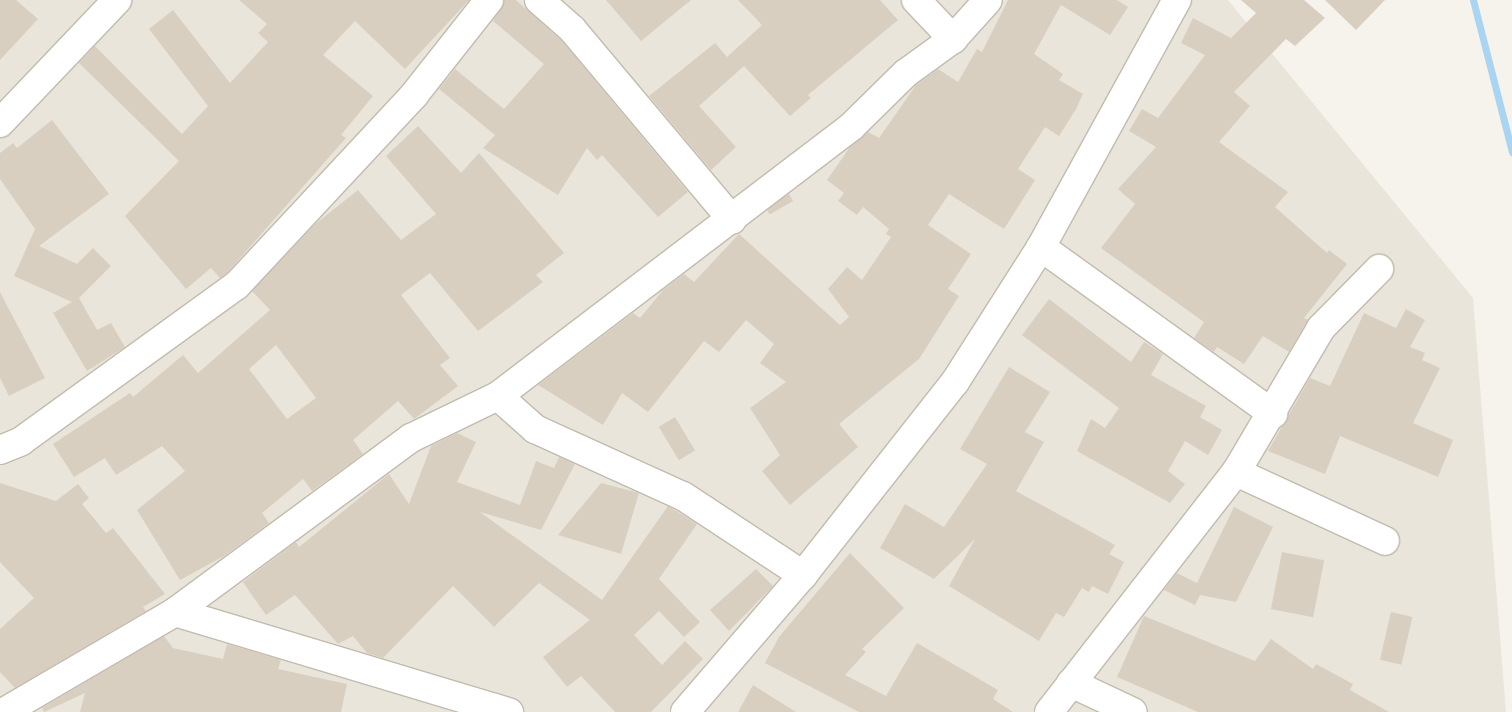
<!DOCTYPE html>
<html>
<head>
<meta charset="utf-8">
<style>
  body { margin:0 }
  #map { position:relative; width:1512px; height:712px; overflow:hidden; background:#f6f3ec; font-family:"Public Sans",sans-serif }
  div>[style] { position:absolute }
  [style*='--x'] { left:calc(var(--x)*1px); top:calc(var(--y)*1px); width:calc(var(--w)*1px); rotate:calc(var(--a)*1deg) }
  .residential>* { inset:0; background:#eae5da }
  .stream>* { height:7px; margin:-3.5px; padding:0 3.5px; transform-origin:3.5px; border-radius:3.5px; background:#a9d4f2 }
  .building>* { inset:0; background:#d8cfc1; transform-origin:0 0 }
  .roads { filter:drop-shadow(1px 0 #c2bbae) drop-shadow(-1px 0 #c2bbae) drop-shadow(0 1px #c2bbae) drop-shadow(0 -1px #c2bbae) }
  .minor>* { height:28px; margin:-14px; padding:0 14px; transform-origin:14px; border-radius:14px; background:#fff }
  span { translate:-50% -50%; white-space:nowrap; text-align:center; line-height:1.15; -webkit-text-stroke:5px #fff; paint-order:stroke }
</style>
</head>
<body>
<div id="map">
  <div class="residential">
    <div style="clip-path:polygon(0 0,1228px 0,1473px 298px,1506px 712px,0 712px)"></div>
  </div>
  <div class="stream">
    <div style="--x:1473;--y:0;--w:157;--a:75.6"></div>
  </div>
  <div class="building">
    <div style="clip-path:polygon(0 0,16px 0,38px 19px,0 60px)"></div>
    <div style="clip-path:polygon(239px 0,469px 0,405px 69px,355px 21px,323px 55px,373px 96px,341px 135px,346px 138px,227px 273px,220px 278px,211px 268px,186px 289px,125px 216px,179px 161px,79px 63px,95px 46px,182px 134px,208px 106px,149px 29px,173px 10px,230px 83px,268px 42px,258px 33px,267px 24px)"></div>
    <div style="clip-path:polygon(504px 0,516px 0,562px 41px,688px 192px,658px 217px,602px 155px,597px 160px,587px 148px,558px 195px,483px 148px,495px 135px,439px 89px,455px 69px,504px 109px,544px 64px,493px 21px)"></div>
    <div style="clip-path:polygon(606px 0,691px 0,641px 41px)"></div>
    <div style="clip-path:polygon(738px 0,880px 0,898px 20px,808px 95px,811px 98px,790px 116px,744px 66px,699px 106px,736px 147px,711px 170px,649px 96px,715px 43px,727px 57px,762px 25px)"></div>
    <div style="clip-path:polygon(1008px 0,1117px 0,1128px 7px,1110px 35px,1061px 5px,1034px 54px,1063px 74px,1059px 80px,1083px 94px,1076px 109px,1059px 136px,1045px 127px,1018px 169px,1035px 180px,1004px 229px,949px 194px,928px 225px,971px 254px,948px 289px,959px 296px,919px 359px,839px 424px,858px 447px,790px 505px,762px 471px,780px 455px,750px 408px,786px 382px,760px 363px,774px 344px,746px 320px,719px 352px,704px 341px,648px 412px,622px 393px,603px 425px,538px 385px,633px 313px,640px 318px,663px 290px,684px 274px,694px 282px,739px 234px,840px 325px,849px 317px,828px 289px,847px 267px,862px 280px,891px 237px,886px 234px,889px 229px,863px 207px,857px 215px,838px 201px,844px 193px,827px 180px,850px 147px,868px 132px,879px 138px,916px 85px,938px 69px,958px 82px,977px 49px,982px 52px)"></div>
    <div style="clip-path:polygon(1241px 0,1304px 0,1325px 18px,1295px 46px,1286px 39px,1234px 92px,1250px 106px,1219px 142px,1288px 192px,1275px 207px,1327px 253px,1329px 250px,1347px 264px,1304px 318px,1308px 320px,1289px 352px,1263px 336px,1244px 364px,1217px 347px,1214px 352px,1194px 338px,1204px 322px,1101px 248px,1135px 204px,1118px 189px,1156px 147px,1129px 131px,1142px 109px,1158px 118px,1205px 55px,1181px 43px,1193px 18px,1231px 38px,1256px 13px)"></div>
    <div style="clip-path:polygon(1325px 0,1385px 0,1356px 30px)"></div>
    <div style="clip-path:polygon(52px 120px,109px 194px,39px 246px,77px 264px,93px 248px,111px 266px,79px 298px,97px 330px,111px 323px,125px 347px,87px 371px,53px 313px,72px 302px,14px 276px,35px 229px,0 179px,0 153px,13px 143px,17px 148px)"></div>
    <div style="clip-path:polygon(evenodd,418px 126px,461px 173px,479px 153px,564px 253px,536px 275px,543px 282px,478px 331px,430px 273px,401px 295px,450px 358px,440px 365px,458px 386px,414px 419px,398px 401px,353px 440px,363px 454px,312px 491px,303px 479px,262px 513px,269px 523px,224px 556px,180px 580px,137px 510px,185px 471px,162px 446px,116px 475px,105px 458px,74px 477px,53px 444px,130px 393px,133px 397px,183px 355px,198px 373px,270px 310px,252px 291px,314px 225px,358px 190px,401px 240px,436px 214px,386px 156px,418px 126px,276px 345px,316px 398px,287px 419px,249px 369px,276px 345px)"></div>
    <div style="left:789px;top:194px;width:8px;height:27px;rotate:60deg"></div>
    <div style="clip-path:polygon(0 292px,45px 378px,9px 396px,0 378px)"></div>
    <div style="clip-path:polygon(1049px 299px,1131px 362px,1144px 342px,1163px 354px,1151px 375px,1206px 406px,1200px 417px,1222px 430px,1208px 455px,1185px 441px,1168px 471px,1185px 484px,1170px 503px,1077px 451px,1091px 419px,1105px 428px,1119px 408px,1022px 335px)"></div>
    <div style="clip-path:polygon(1406px 309px,1425px 320px,1410px 347px,1425px 353px,1422px 360px,1440px 368px,1413px 423px,1453px 440px,1438px 477px,1340px 436px,1325px 474px,1268px 451px,1310px 378px,1330px 386px,1364px 313px,1396px 328px)"></div>
    <div style="clip-path:polygon(1009px 367px,1050px 392px,1025px 432px,1044px 442px,1016px 491px,1115px 545px,1109px 554px,1124px 562px,1108px 594px,1092px 586px,1089px 592px,1082px 588px,1064px 617px,1056px 613px,1039px 641px,949px 586px,975px 539px,934px 579px,880px 548px,905px 504px,944px 527px,987px 464px,960px 449px)"></div>
    <div style="left:675px;top:417px;width:39px;height:19px;rotate:59deg"></div>
    <div style="clip-path:polygon(457px 433px,476px 442px,457px 482px,520px 505px,536px 461px,554px 468px,559px 457px,575px 464px,541px 530px,480px 512px,602px 600px,668px 506px,697px 524px,659px 579px,700px 622px,684px 637px,659px 611px,634px 635px,662px 665px,685px 641px,703px 659px,651px 712px,615px 712px,581px 676px,567px 687px,543px 657px,590px 620px,539px 583px,494px 627px,453px 586px,383px 658px,367px 653px,353px 636px,338px 644px,295px 595px,266px 615px,249px 591px,243px 582px,296px 542px,299px 547px,389px 474px,409px 504px,431px 446px)"></div>
    <div style="clip-path:polygon(0 483px,56px 501px,78px 484px,89px 498px,82px 504px,106px 533px,113px 528px,165px 594px,143px 607px,146px 611px,15px 688px,0 672px,0 629px,34px 598px,0 562px)"></div>
    <div style="clip-path:polygon(601px 483px,639px 493px,621px 554px,558px 535px)"></div>
    <div style="clip-path:polygon(1234px 507px,1273px 527px,1236px 602px,1200px 595px,1195px 605px,1164px 590px,1177px 573px,1197px 583px)"></div>
    <div style="left:1282px;top:552px;width:43px;height:58px;rotate:11deg"></div>
    <div style="clip-path:polygon(850px 553px,904px 608px,862px 649px,866px 652px,845px 675px,886px 696px,917px 643px,998px 690px,993px 699px,1013px 712px,859px 712px,765px 663px,779px 637px)"></div>
    <div style="clip-path:polygon(756px 569px,773px 586px,729px 631px,710px 610px)"></div>
    <div style="left:1391px;top:612px;width:22px;height:49px;rotate:13deg"></div>
    <div style="clip-path:polygon(1144px 616px,1255px 661px,1271px 639px,1313px 669px,1316px 664px,1353px 684px,1350px 690px,1389px 712px,1198px 712px,1117px 677px)"></div>
    <div style="clip-path:polygon(164px 636px,173px 648px,223px 659px,227px 644px,281px 660px,278px 669px,347px 684px,341px 712px,80px 712px,85px 693px,44px 712px,42px 708px)"></div>
    <div style="clip-path:polygon(753px 685px,796px 712px,738px 712px)"></div>
  </div>
  <div class="roads">
    <div class="minor">
      <div style="--x:539;--y:0;--w:44;--a:41.3"></div>
      <div style="--x:572;--y:29;--w:249;--a:50"></div>
      <div style="--x:916;--y:0;--w:54;--a:46.5"></div>
      <div style="--x:0;--y:123;--w:170;--a:-46.4"></div>
      <div style="--x:1041;--y:247;--w:286;--a:35.7"></div>
      <div style="--x:498;--y:396;--w:50;--a:41.7"></div>
      <div style="--x:535;--y:429;--w:162;--a:24.4"></div>
      <div style="--x:683;--y:496;--w:144;--a:33.4"></div>
      <div style="--x:0;--y:450;--w:22;--a:-22"></div>
      <div style="--x:20;--y:442;--w:268;--a:-35.9"></div>
      <div style="--x:237;--y:285;--w:260;--a:-47"></div>
      <div style="--x:414;--y:95;--w:121;--a:-51.7"></div>
      <div style="--x:1236;--y:472;--w:164;--a:24.8"></div>
      <div style="--x:175;--y:612;--w:349;--a:16.7"></div>
      <div style="--x:1071;--y:683;--w:68;--a:25.1"></div>
      <div style="--x:4;--y:712;--w:198;--a:-30.3"></div>
      <div style="--x:175;--y:612;--w:293;--a:-36.4"></div>
      <div style="--x:411;--y:438;--w:97;--a:-25.8"></div>
      <div style="--x:498;--y:396;--w:444;--a:-37.3"></div>
      <div style="--x:851;--y:127;--w:77;--a:-44.5"></div>
      <div style="--x:906;--y:73;--w:58;--a:-35.9"></div>
      <div style="--x:953;--y:39;--w:52;--a:-48.1"></div>
      <div style="--x:685;--y:712;--w:181;--a:-49.3"></div>
      <div style="--x:803;--y:575;--w:246;--a:-51.8"></div>
      <div style="--x:955;--y:382;--w:160;--a:-57.5"></div>
      <div style="--x:1041;--y:247;--w:282;--a:-61.2"></div>
      <div style="--x:1049;--y:712;--w:304;--a:-52.1"></div>
      <div style="--x:1236;--y:472;--w:167;--a:-59.4"></div>
      <div style="--x:1321;--y:328;--w:83;--a:-45.5"></div>
    </div>
  </div>
</div>
</body>
</html>
